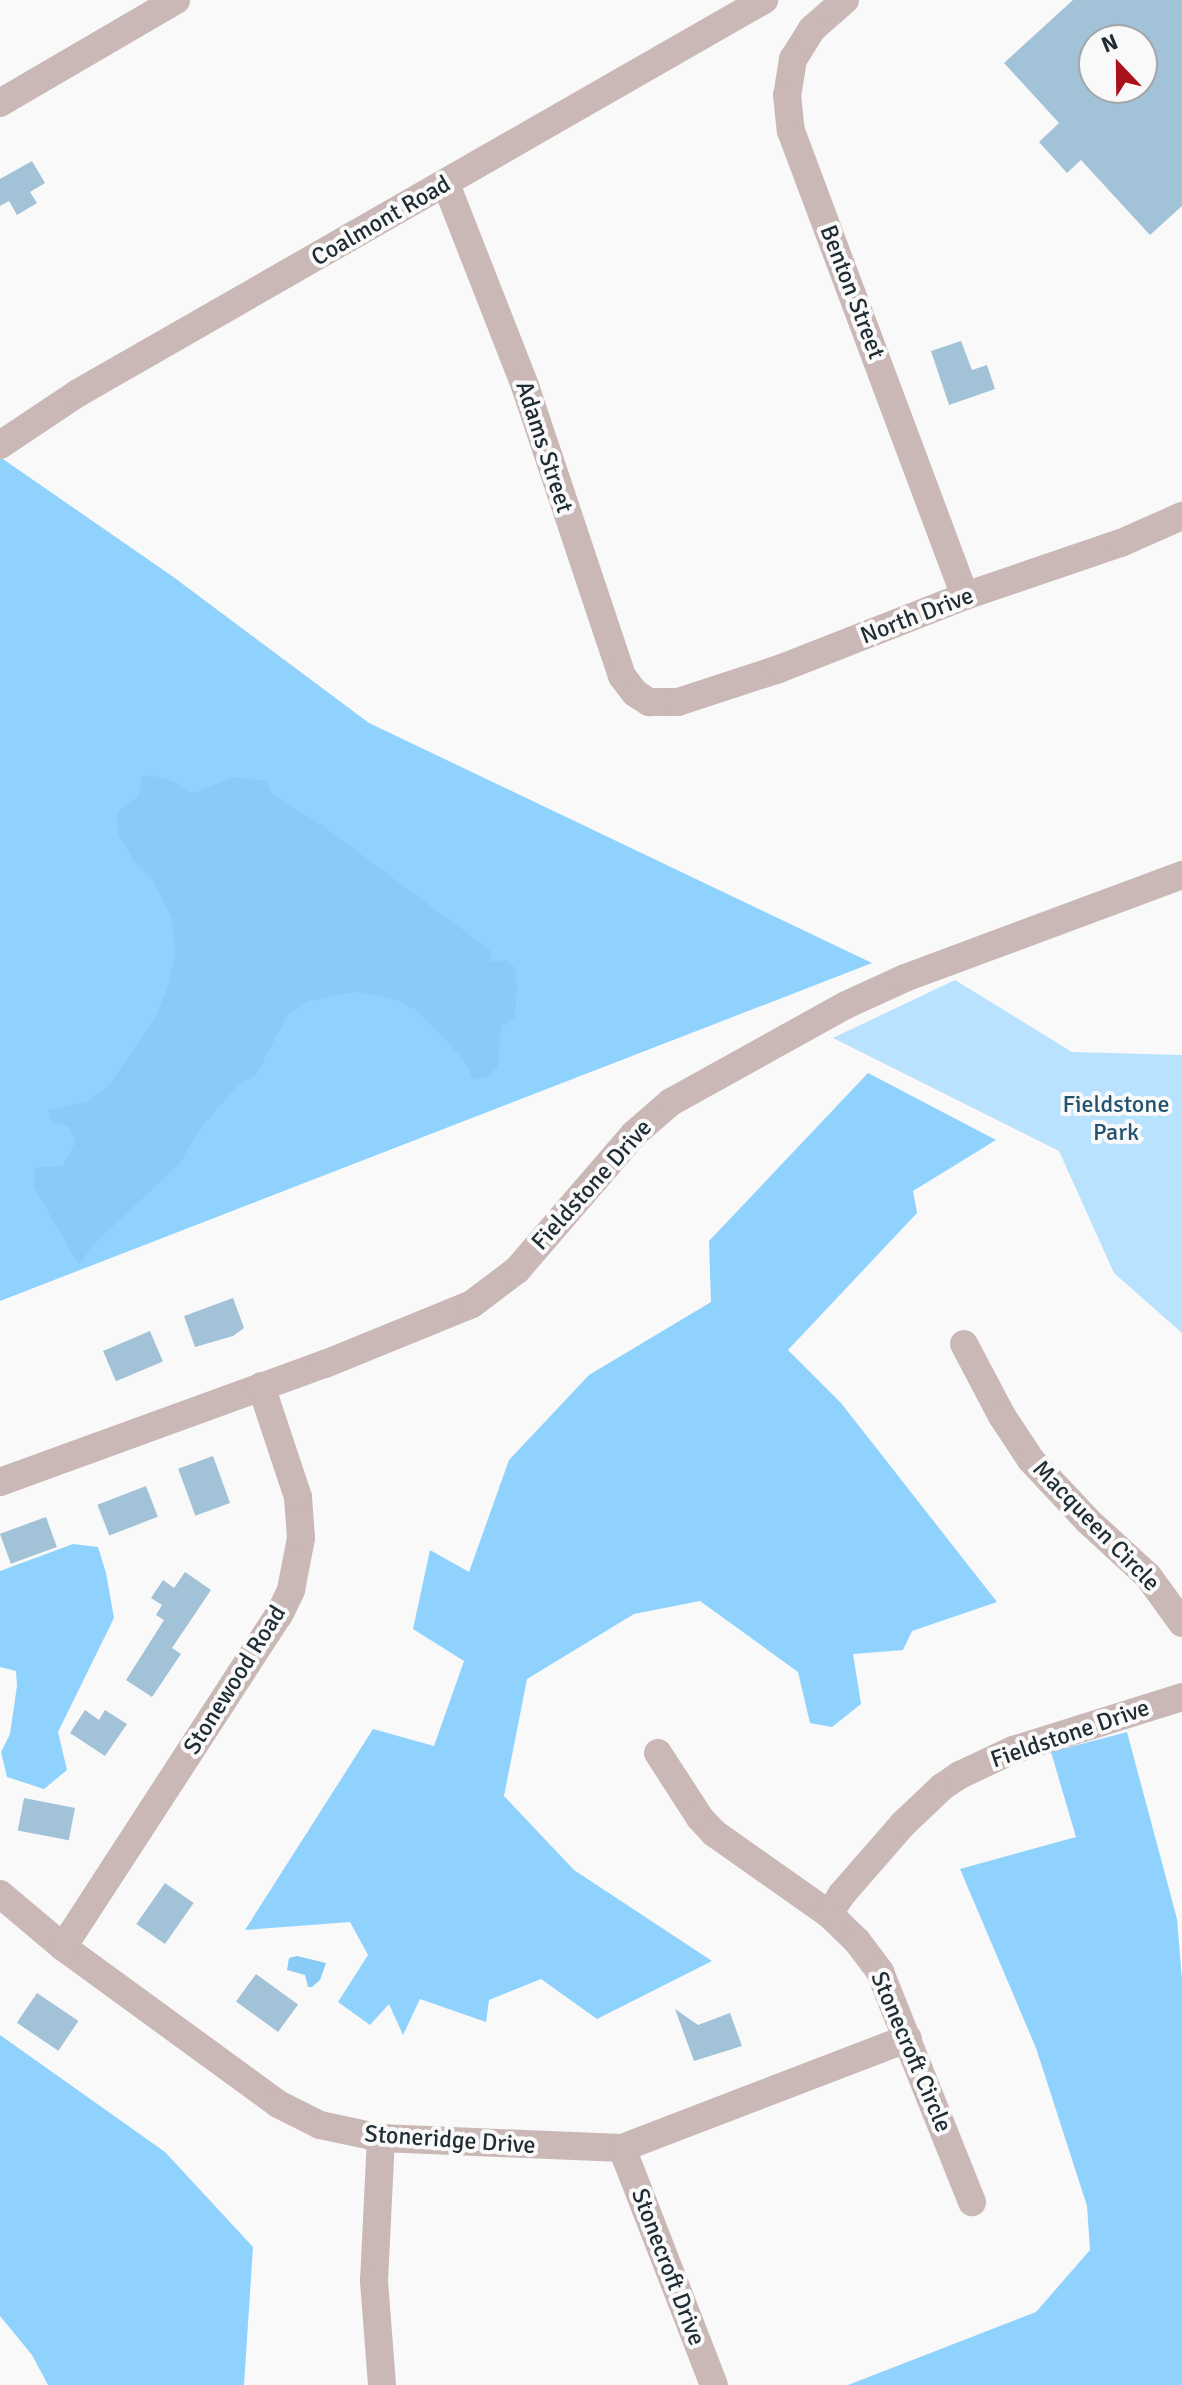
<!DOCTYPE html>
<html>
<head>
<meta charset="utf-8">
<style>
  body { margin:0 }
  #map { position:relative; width:1182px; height:2385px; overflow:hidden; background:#f9f9f9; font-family:Signika,sans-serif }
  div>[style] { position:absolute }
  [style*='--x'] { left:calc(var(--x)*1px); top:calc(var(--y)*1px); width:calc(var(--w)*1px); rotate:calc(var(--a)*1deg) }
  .green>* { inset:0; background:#b8e2fe }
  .forest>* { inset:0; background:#8fd2fd }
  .water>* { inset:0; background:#88cbf6 }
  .building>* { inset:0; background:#a2c2d8; transform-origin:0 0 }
  .minor>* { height:28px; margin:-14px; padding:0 14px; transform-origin:14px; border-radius:14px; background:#cab8b6 }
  span { translate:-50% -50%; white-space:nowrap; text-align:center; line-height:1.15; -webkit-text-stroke:8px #f9f9f9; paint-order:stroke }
  .street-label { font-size:24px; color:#1f2c34 }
  .park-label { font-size:24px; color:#215370 }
  .north { position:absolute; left:1078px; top:24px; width:80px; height:80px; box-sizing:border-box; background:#f9f9f9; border:2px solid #a2a7aa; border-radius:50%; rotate:338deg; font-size:22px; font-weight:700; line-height:32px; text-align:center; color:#1f2c34 }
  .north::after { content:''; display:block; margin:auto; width:28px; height:36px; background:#a8131b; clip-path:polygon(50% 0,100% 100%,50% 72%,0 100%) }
</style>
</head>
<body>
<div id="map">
  <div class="green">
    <div style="clip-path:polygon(955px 980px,1072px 1052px,1182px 1055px,1182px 1333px,1114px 1273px,1059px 1151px,833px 1038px)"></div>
  </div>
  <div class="forest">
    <div style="clip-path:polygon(0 457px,172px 576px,369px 723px,872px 963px,0 1301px)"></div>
    <div style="clip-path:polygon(868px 1073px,996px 1140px,913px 1191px,917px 1213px,788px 1350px,841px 1403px,997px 1602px,912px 1631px,903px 1650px,853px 1654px,861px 1704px,832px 1727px,810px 1723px,798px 1672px,700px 1601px,634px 1614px,527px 1679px,504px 1796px,574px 1870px,712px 1961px,597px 2019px,541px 1979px,489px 2000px,486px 2022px,420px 1999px,403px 2035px,389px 2004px,370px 2025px,338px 2002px,368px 1955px,350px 1922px,245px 1930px,373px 1729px,434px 1746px,464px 1661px,413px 1629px,430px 1550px,469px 1572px,509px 1460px,589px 1375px,711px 1302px,709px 1241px)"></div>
    <div style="clip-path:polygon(73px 1544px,98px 1547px,106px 1573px,114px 1618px,58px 1732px,67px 1770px,44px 1789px,7px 1777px,1px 1752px,10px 1734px,17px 1686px,16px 1671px,0 1667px,0 1571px)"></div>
    <div style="clip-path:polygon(1127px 1732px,1177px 1919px,1182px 1980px,1182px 2385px,848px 2385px,1036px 2312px,1090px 2250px,1087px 2206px,1036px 2048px,960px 1869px,1076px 1837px,1051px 1752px)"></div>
    <div style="clip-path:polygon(0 2035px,165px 2152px,253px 2247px,244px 2385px,48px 2385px,32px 2355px,0 2316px)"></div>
  </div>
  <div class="water">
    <div style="clip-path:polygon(150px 775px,174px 782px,192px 794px,233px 777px,266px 781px,273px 795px,323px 826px,490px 950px,491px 962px,507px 960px,515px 968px,517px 985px,515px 1018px,501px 1026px,498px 1066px,488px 1076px,473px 1080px,464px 1060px,418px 1011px,394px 999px,355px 992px,308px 1001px,287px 1016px,256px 1075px,236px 1087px,200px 1129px,180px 1163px,93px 1245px,79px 1265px,33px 1186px,36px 1167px,63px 1166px,76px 1141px,69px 1127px,51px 1122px,48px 1110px,87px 1102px,109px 1085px,156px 1017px,169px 983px,175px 955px,172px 918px,153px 880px,134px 861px,118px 833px,117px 812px,138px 796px,142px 777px)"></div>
    <div style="clip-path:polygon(297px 1956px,326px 1963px,320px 1980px,312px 1987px,308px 1987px,305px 1975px,287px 1970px,289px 1958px)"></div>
  </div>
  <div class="building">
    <div style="clip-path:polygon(evenodd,1073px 0,1182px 0,1182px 206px,1150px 235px,1081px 160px,1067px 173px,1039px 142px,1059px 123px,1004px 63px,1073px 0,1094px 40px,1142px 40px,1142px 88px,1094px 88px,1094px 40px)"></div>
    <div style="clip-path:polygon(32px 161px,45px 183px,30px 192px,37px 203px,17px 215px,9px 201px,0 206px,0 179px)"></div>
    <div style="clip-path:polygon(961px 341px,972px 370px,987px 365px,995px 389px,949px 405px,931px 351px)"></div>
    <div style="clip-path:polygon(233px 1298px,244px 1328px,233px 1336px,195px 1347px,184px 1316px)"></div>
    <div style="left:150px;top:1331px;width:33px;height:51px;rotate:67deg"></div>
    <div style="left:213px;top:1456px;width:50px;height:37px;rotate:70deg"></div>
    <div style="left:146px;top:1486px;width:33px;height:52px;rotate:69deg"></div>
    <div style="left:46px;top:1517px;width:32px;height:49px;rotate:70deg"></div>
    <div style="clip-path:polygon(185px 1572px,211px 1590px,172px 1648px,181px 1654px,152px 1697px,126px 1680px,164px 1620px,156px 1615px,162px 1605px,151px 1598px,163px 1580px,174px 1588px)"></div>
    <div style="clip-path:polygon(85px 1710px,99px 1720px,105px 1710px,127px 1724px,105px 1756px,70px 1733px)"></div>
    <div style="left:24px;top:1798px;width:52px;height:33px;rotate:11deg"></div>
    <div style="left:165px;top:1883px;width:35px;height:50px;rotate:35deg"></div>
    <div style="left:256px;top:1974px;width:52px;height:34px;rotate:36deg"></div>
    <div style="left:37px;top:1993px;width:50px;height:36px;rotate:34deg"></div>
    <div style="clip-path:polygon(675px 2009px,698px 2025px,730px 2013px,742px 2046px,694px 2061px)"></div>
  </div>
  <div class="minor">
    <div style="--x:845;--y:0;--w:44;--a:138.7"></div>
    <div style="--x:812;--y:29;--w:36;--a:122"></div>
    <div style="--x:793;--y:59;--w:36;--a:99"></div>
    <div style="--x:787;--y:95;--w:36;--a:84"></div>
    <div style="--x:791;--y:131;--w:496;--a:69.5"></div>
    <div style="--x:0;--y:103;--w:204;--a:-30.3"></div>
    <div style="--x:446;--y:184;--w:217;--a:68.6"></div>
    <div style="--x:525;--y:386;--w:306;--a:71.5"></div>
    <div style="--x:622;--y:676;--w:21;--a:53"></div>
    <div style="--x:635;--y:693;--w:17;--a:33"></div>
    <div style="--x:649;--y:702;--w:29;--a:0"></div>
    <div style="--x:678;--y:702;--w:106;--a:-18.1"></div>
    <div style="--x:779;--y:669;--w:200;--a:-21.4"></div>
    <div style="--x:965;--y:596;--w:165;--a:-18.8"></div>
    <div style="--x:1121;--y:543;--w:67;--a:-23.9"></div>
    <div style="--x:0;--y:445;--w:94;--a:-33.7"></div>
    <div style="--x:78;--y:393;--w:791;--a:-29.81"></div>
    <div style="--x:964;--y:1344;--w:81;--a:62.2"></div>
    <div style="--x:1002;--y:1416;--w:53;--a:56.6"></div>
    <div style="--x:1031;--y:1460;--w:83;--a:46.9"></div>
    <div style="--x:1088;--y:1521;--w:81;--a:42.5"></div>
    <div style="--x:1148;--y:1576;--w:58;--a:54.1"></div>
    <div style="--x:0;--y:1482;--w:346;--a:-20"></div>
    <div style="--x:325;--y:1364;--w:159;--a:-22.2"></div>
    <div style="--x:472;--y:1304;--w:56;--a:-37.1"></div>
    <div style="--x:517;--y:1270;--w:179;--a:-49.3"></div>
    <div style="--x:634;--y:1134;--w:49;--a:-40.9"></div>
    <div style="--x:671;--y:1102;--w:200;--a:-29"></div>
    <div style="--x:846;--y:1005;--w:65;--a:-24.6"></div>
    <div style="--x:905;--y:978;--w:296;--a:-20.4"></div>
    <div style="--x:658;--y:1753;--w:77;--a:57.1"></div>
    <div style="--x:700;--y:1818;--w:21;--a:47"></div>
    <div style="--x:714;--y:1833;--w:141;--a:35.2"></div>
    <div style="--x:829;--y:1914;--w:39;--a:44"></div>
    <div style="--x:857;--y:1941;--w:39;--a:53"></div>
    <div style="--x:880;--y:1972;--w:248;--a:68.2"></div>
    <div style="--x:0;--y:1894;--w:82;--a:40.1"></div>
    <div style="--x:63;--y:1947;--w:266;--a:36.1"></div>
    <div style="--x:278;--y:2104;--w:47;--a:26.6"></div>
    <div style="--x:320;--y:2125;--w:62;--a:12"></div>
    <div style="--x:381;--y:2138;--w:241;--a:2.4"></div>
    <div style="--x:622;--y:2148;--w:306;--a:-21"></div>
    <div style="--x:829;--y:1914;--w:24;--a:-57"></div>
    <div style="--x:842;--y:1894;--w:93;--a:-48.9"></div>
    <div style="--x:903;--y:1824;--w:54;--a:-43.5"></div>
    <div style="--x:942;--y:1787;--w:22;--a:-34"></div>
    <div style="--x:960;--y:1775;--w:59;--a:-25.3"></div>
    <div style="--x:1013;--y:1750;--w:177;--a:-17.4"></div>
    <div style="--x:63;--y:1947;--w:396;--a:-57"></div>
    <div style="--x:279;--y:1615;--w:28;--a:-64"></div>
    <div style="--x:291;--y:1590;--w:53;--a:-79.1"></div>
    <div style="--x:301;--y:1538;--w:41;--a:-94.2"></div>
    <div style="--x:298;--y:1497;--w:117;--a:-108.4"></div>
    <div style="--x:381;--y:2138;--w:143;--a:92.8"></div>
    <div style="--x:374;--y:2281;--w:104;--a:85.6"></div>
    <div style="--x:622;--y:2148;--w:254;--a:68.8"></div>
  </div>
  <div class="street-label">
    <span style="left:381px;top:221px;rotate:-30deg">Coalmont Road</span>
    <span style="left:852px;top:292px;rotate:69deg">Benton Street</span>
    <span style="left:544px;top:447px;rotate:72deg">Adams Street</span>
    <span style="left:917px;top:616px;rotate:-21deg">North Drive</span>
    <span style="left:592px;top:1185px;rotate:-48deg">Fieldstone Drive</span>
    <span style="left:1096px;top:1526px;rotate:46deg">Macqueen Circle</span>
    <span style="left:235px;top:1680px;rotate:-58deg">Stonewood Road</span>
    <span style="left:1070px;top:1734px;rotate:-19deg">Fieldstone Drive</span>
    <span style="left:911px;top:2052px;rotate:67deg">Stonecroft Circle</span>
    <span style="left:450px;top:2140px;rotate:4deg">Stoneridge Drive</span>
    <span style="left:668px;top:2267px;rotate:69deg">Stonecroft Drive</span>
  </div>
  <div class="park-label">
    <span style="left:1116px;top:1119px">Fieldstone<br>Park</span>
  </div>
  <div class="north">N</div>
</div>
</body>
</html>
